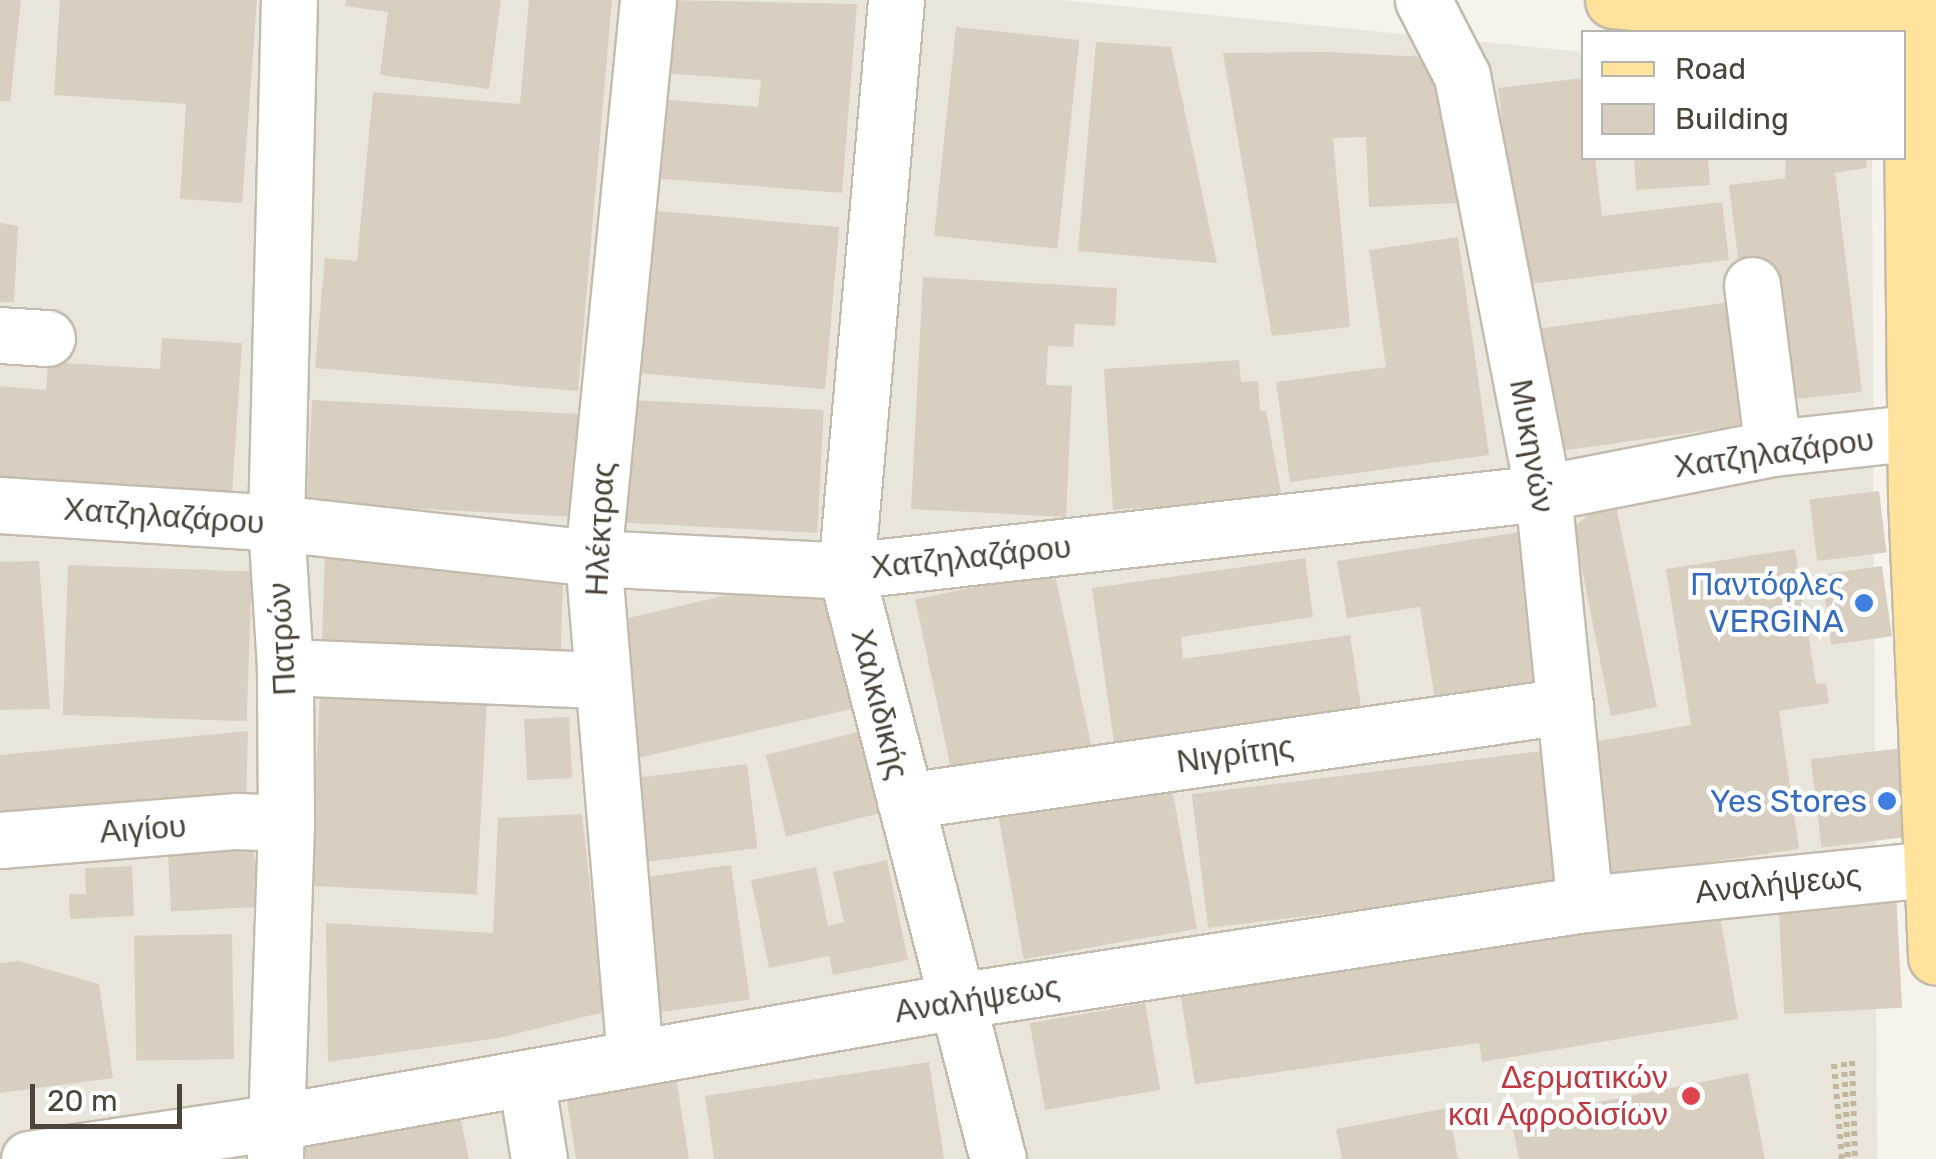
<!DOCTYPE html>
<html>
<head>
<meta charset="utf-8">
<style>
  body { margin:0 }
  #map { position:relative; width:1936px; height:1159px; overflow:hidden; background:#f6f3ec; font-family:Rubik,sans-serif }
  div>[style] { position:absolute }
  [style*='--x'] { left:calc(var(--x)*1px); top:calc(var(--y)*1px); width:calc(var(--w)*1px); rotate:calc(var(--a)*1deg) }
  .residential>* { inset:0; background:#eae5da; transform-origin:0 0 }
  .building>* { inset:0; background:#d8cfc1; transform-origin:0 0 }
  .path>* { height:6px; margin-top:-3px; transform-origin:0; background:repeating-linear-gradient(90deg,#c4b79f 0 5px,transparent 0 10px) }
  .roads { filter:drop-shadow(2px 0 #c2bbae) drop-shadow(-2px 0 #c2bbae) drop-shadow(0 2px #c2bbae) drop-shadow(0 -2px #c2bbae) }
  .minor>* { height:55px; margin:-27.5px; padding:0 27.5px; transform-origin:27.5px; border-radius:27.5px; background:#fff }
  .major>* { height:55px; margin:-27.5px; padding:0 27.5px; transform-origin:27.5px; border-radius:27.5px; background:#ffe39c }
  .dots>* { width:28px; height:28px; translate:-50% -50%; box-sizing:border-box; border:5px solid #fff; border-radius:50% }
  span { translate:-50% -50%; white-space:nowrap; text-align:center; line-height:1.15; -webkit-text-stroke:9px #fff; paint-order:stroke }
  .street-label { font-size:32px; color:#4b4439 }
  .shop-label { font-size:32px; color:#366cbe }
  .right { translate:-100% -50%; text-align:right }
  .health-label { font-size:32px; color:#be3a42 }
  .legend { position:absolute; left:1581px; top:30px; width:325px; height:130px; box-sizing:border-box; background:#fff; border:2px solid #b7b4b0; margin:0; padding:12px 18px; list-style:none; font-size:30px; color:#4b4439 }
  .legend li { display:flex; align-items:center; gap:20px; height:50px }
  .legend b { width:50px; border:2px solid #b7b4b0 }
  .scale { position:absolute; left:30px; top:1084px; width:152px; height:45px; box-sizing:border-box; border:5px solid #4b4439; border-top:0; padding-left:12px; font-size:30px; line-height:35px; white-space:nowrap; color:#4b4439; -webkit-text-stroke:8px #fff; paint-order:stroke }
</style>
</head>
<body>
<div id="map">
  <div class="residential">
    <div style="left:0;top:0;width:274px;height:1159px"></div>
    <div style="clip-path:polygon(313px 0,1061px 0,1583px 52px,1584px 158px,1872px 158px,1877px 1159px,273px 1159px)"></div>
  </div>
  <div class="building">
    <div style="clip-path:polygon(0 0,21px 0,10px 102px,0 101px)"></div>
    <div style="clip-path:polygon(60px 0,257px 0,242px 203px,180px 199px,186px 104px,54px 95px)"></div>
    <div style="clip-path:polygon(346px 0,501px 0,489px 89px,380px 75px,388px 12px,345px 6px)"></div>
    <div style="clip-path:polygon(529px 0,612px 0,578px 391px,315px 368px,325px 258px,357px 261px,373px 92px,520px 104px)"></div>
    <div style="clip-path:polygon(665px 0,857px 4px,842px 193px,651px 178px,657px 99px,758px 107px,761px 80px,660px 73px)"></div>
    <div style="left:956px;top:27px;width:124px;height:210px;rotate:6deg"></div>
    <div style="clip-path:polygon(1096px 42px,1171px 47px,1217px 263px,1078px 251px)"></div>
    <div style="clip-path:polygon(1326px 52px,1448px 58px,1459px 203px,1369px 207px,1366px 137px,1333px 138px,1350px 327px,1272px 336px,1223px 53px)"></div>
    <div style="clip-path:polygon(1584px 78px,1584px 158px,1595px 158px,1602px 216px,1722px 202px,1729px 260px,1522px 285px,1498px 88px)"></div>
    <div style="clip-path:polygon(1634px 158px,1708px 158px,1710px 185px,1636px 190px)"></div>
    <div style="clip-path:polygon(1786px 158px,1867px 158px,1866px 168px,1835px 173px,1862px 392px,1775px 401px,1740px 274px,1729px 185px,1785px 178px)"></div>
    <div style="left:646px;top:210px;width:194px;height:163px;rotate:5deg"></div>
    <div style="clip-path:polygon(0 223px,18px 226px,14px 302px,0 302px)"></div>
    <div style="clip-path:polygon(1458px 237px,1489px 455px,1290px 482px,1276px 382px,1386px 367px,1369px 250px)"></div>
    <div style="clip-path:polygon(923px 277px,1117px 288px,1115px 326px,1075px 324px,1073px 347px,1048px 346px,1046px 385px,1072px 386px,1066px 517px,911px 509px)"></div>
    <div style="left:1730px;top:302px;width:124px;height:196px;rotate:82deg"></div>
    <div style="clip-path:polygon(162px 338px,242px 343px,232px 495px,0 479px,0 386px,46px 390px,48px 362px,160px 369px)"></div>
    <div style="clip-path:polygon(1239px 360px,1241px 382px,1258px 381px,1260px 411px,1266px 411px,1282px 498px,1113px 510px,1104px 369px)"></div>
    <div style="left:312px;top:400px;width:267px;height:103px;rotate:3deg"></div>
    <div style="left:632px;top:400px;width:192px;height:123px;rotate:3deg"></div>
    <div style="clip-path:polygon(1613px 491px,1657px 707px,1611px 716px,1574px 528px)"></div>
    <div style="left:1879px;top:491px;width:62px;height:70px;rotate:83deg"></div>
    <div style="clip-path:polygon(1519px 532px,1544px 683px,1435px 700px,1420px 607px,1347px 618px,1337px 561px)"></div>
    <div style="clip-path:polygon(1795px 549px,1816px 684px,1826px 683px,1829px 703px,1779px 711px,1799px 849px,1600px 878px,1582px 744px,1691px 725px,1666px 569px)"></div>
    <div style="left:325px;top:553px;width:239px;height:108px;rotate:2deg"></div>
    <div style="clip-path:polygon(1305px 558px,1313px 617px,1181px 637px,1183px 659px,1350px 635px,1361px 707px,1114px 742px,1092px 588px)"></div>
    <div style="clip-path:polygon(39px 561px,50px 709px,0 710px,0 562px)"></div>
    <div style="left:68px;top:565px;width:184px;height:150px;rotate:2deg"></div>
    <div style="left:1882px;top:566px;width:71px;height:61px;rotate:82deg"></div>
    <div style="left:1054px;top:570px;width:181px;height:142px;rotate:78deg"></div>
    <div style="left:822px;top:573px;width:139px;height:224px;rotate:77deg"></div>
    <div style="left:320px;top:694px;width:167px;height:192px;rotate:3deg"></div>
    <div style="left:569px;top:717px;width:61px;height:45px;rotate:87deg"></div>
    <div style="clip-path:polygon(248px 731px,246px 806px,0 821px,0 755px)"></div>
    <div style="left:858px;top:732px;width:84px;height:95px;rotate:76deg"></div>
    <div style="left:1910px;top:747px;width:89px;height:100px;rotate:83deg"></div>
    <div style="left:1550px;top:750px;width:135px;height:361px;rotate:83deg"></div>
    <div style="left:747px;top:764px;width:85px;height:116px;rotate:83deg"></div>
    <div style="left:1172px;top:787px;width:144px;height:176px;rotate:80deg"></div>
    <div style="clip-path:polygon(582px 814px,604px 1012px,499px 1038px,328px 1062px,326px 923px,493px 933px,498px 818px)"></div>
    <div style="left:254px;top:850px;width:57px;height:86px;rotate:87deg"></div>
    <div style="clip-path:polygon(887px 860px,908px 960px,833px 975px,829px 956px,769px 968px,751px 880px,816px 867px,828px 926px,844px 922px,833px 872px)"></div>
    <div style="left:731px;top:865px;width:136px;height:91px;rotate:82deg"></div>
    <div style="clip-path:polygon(132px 866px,134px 916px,70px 919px,69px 894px,86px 894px,85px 868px)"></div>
    <div style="left:1896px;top:892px;width:116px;height:118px;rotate:87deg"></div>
    <div style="clip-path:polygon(1719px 910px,1738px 1019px,1482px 1062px,1479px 1043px,1195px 1084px,1180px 993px)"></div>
    <div style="left:232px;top:934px;width:125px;height:98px;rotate:89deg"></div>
    <div style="clip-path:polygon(19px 961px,99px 984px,113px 1078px,0 1093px,0 963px)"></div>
    <div style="left:1145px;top:1003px;width:88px;height:117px;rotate:80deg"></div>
    <div style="clip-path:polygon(929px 1062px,944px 1159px,714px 1159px,705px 1096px)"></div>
    <div style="clip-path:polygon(1748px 1073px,1765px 1159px,1519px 1159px,1511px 1119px)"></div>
    <div style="clip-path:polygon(676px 1077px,689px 1159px,576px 1159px,566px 1094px)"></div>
    <div style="clip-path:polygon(1448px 1108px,1458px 1159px,1342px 1159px,1336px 1129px)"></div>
    <div style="clip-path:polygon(460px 1116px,469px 1159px,304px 1159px,301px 1142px)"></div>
  </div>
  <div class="path">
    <div style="--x:1852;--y:1061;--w:98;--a:88.2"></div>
    <div style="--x:1844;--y:1062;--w:97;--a:87.6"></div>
    <div style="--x:1834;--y:1064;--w:95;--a:85.2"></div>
  </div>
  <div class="roads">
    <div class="minor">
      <div style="--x:896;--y:0;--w:573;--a:95"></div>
      <div style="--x:846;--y:571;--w:607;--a:75.51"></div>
      <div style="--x:1423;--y:0;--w:85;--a:62.8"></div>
      <div style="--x:1462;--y:76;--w:425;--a:79"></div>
      <div style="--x:1543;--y:493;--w:413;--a:84.2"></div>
      <div style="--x:1752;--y:285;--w:164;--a:82.7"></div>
      <div style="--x:0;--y:335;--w:47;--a:3.7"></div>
      <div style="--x:0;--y:505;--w:277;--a:3.7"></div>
      <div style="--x:276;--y:523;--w:319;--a:6.3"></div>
      <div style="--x:593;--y:558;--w:253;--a:2.9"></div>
      <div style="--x:846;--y:571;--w:701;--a:-6.39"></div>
      <div style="--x:1543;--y:493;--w:234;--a:-11.1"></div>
      <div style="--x:1773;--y:448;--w:164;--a:-6.3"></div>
      <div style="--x:285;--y:667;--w:315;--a:2.4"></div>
      <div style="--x:905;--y:801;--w:667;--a:-8.19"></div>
      <div style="--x:0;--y:840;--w:238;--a:-4.6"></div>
      <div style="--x:237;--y:821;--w:49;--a:2.3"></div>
      <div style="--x:635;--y:1058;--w:502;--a:-94.8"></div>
      <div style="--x:593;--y:558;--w:561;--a:-84.37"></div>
      <div style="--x:526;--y:1078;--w:82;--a:80.9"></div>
      <div style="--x:275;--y:1156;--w:333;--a:-88.1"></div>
      <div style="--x:286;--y:823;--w:156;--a:-90.4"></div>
      <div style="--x:285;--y:667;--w:144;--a:-93.6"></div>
      <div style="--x:276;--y:523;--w:523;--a:-88.58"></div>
      <div style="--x:29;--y:1159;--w:251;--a:-8.5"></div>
      <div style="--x:277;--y:1122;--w:690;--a:-10.1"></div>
      <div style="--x:956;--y:1001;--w:636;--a:-8.77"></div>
      <div style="--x:1585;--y:904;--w:346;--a:-5.8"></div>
    </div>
    <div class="major">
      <div style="--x:1613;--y:0;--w:324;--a:5.1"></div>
      <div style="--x:1922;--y:0;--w:118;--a:94.8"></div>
      <div style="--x:1912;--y:118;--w:380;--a:89.4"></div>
      <div style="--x:1916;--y:498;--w:459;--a:87.5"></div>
    </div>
  </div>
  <div class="dots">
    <div style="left:1864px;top:603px;background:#3f7fe0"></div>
    <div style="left:1887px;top:801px;background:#3f7fe0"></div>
    <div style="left:1691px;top:1096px;background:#e0444e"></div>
  </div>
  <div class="street-label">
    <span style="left:1532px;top:446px;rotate:80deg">Μυκηνών</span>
    <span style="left:1774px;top:453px;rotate:-8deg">Χατζηλαζάρου</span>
    <span style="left:164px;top:516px;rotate:4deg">Χατζηλαζάρου</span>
    <span style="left:600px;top:529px;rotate:-87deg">Ηλέκτρας</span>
    <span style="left:971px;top:557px;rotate:-6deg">Χατζηλαζάρου</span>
    <span style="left:282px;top:639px;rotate:-93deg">Πατρών</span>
    <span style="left:880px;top:704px;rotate:76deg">Χαλκιδικής</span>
    <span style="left:1235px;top:754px;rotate:-8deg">Νιγρίτης</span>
    <span style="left:143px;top:829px;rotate:-4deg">Αιγίου</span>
    <span style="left:1778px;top:884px;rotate:-6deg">Αναλήψεως</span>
    <span style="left:977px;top:999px;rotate:-9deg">Αναλήψεως</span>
  </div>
  <div class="shop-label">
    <span class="right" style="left:1844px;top:603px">Παντόφλες<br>VERGINA</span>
    <span class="right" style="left:1867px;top:801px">Yes Stores</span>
  </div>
  <div class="health-label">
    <span class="right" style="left:1668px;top:1096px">Δερματικών<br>και Αφροδισίων</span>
  </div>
  <ul class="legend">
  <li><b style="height:12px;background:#ffe39c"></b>Road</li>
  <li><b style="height:28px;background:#d8cfc1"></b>Building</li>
  </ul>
  <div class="scale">20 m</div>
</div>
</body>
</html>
